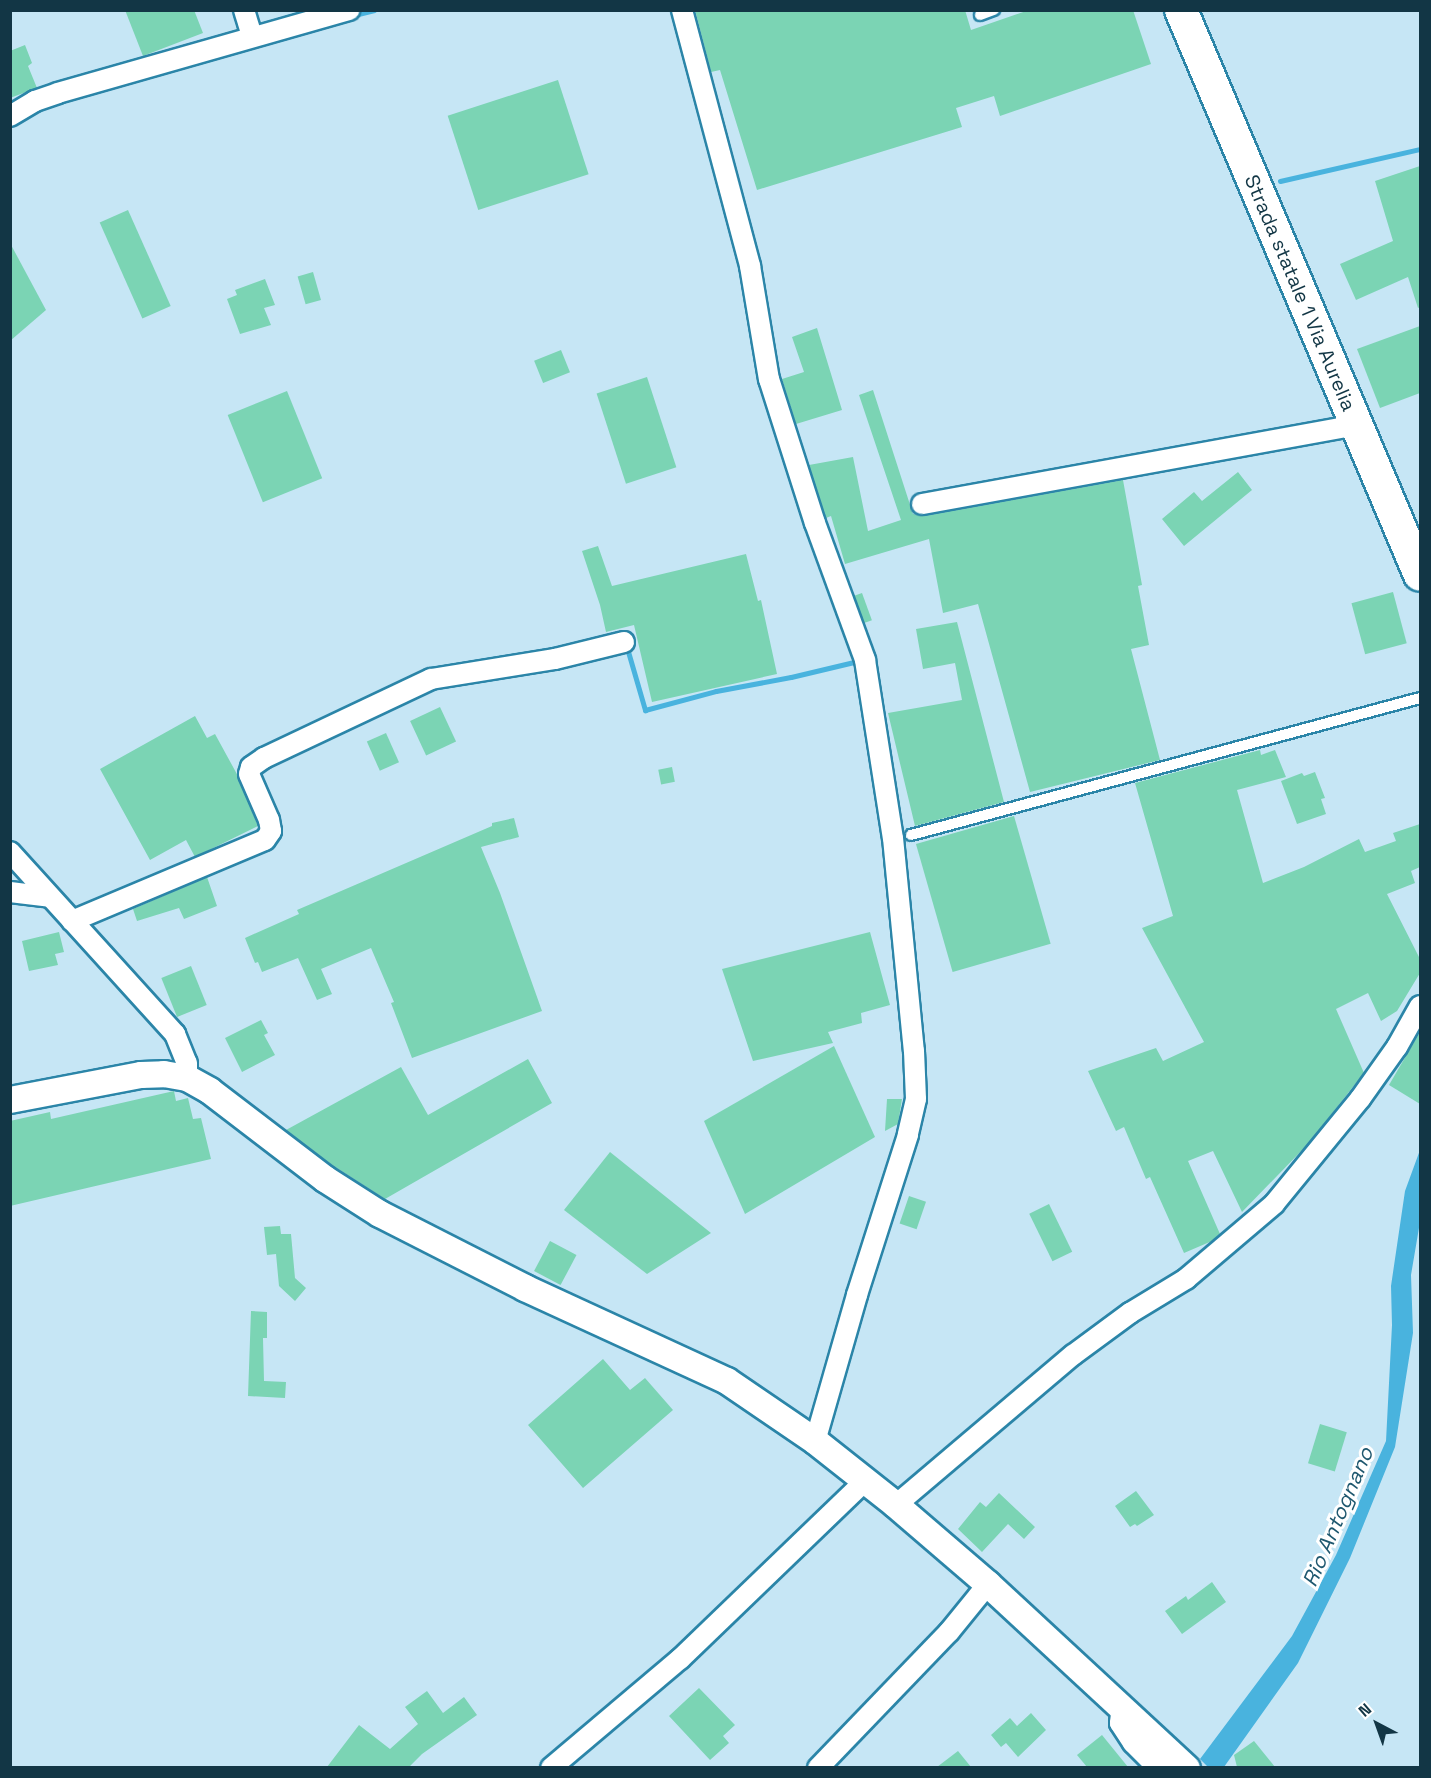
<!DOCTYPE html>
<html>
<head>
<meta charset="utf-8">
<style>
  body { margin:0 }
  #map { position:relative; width:1431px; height:1778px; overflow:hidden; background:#c6e6f5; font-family:"Space Grotesk",sans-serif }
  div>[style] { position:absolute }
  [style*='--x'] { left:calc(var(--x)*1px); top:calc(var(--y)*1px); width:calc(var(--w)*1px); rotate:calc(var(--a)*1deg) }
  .water>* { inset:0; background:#49b3de }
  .stream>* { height:5px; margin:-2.5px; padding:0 2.5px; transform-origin:2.5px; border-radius:2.5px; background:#49b3de }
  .building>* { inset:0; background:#7bd4b4; transform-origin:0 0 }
  .roads { filter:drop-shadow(2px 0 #2b85a8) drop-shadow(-2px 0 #2b85a8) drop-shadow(0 2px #2b85a8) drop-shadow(0 -2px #2b85a8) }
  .service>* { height:10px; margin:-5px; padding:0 5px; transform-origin:5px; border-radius:5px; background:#fff }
  .minor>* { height:20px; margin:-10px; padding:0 10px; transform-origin:10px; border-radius:10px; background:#fff }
  .tertiary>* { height:26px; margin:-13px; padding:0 13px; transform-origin:13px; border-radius:13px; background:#fff }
  .primary>* { height:32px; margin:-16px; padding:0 16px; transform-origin:16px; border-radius:16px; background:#fff }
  span { translate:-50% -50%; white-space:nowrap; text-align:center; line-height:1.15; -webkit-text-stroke:6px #fff; paint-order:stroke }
  .street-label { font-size:20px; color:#123645 }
  .water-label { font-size:21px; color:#1f586f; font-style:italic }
  .frame { position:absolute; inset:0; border:12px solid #123645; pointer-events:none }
  .north { position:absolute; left:1347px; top:1694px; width:60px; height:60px; -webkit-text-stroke:4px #fff; paint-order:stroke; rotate:319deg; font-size:16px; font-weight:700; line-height:24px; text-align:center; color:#123645 }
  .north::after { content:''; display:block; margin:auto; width:21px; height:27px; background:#123645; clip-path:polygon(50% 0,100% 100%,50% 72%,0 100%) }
</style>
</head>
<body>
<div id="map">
  <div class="water">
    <div style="clip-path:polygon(1420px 1150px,1420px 1222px,1411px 1275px,1413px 1333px,1395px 1447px,1350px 1558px,1298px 1663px,1224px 1767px,1208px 1767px,1200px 1759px,1292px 1636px,1336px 1555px,1386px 1441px,1392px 1325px,1391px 1286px,1405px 1191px)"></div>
  </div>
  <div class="stream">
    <div style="--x:350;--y:16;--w:25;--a:-14"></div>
    <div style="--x:1280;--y:181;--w:144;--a:-12.9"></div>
    <div style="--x:751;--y:330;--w:16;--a:83"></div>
    <div style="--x:627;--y:648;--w:65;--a:73.8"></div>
    <div style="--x:645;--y:710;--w:73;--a:-15"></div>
    <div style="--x:716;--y:691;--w:76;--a:-10.6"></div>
    <div style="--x:791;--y:677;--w:69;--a:-13.4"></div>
  </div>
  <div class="building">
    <div style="clip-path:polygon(125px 10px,194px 10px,203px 33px,143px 56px)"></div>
    <div style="clip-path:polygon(695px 10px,965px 10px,971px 30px,1029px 10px,1133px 10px,1151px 64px,1000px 116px,994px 96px,956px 108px,962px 127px,757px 190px,720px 70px,711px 72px)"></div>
    <div style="clip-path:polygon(25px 45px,32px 63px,28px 66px,37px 88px,10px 98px,10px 51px)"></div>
    <div style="left:558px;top:80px;width:99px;height:116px;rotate:72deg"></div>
    <div style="clip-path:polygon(1420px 166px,1420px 307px,1418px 308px,1408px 277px,1356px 300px,1340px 264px,1393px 241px,1375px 181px)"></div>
    <div style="left:128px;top:210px;width:105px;height:31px;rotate:66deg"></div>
    <div style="clip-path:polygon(10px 243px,46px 310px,10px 341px)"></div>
    <div style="left:313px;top:272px;width:29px;height:16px;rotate:74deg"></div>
    <div style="clip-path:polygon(265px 279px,275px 305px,264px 308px,271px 325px,240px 334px,227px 299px,237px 295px,235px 290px)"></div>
    <div style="clip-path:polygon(1420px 326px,1420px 393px,1380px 408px,1357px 349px)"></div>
    <div style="clip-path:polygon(817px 328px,842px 410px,796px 424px,782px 379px,804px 372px,792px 337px)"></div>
    <div style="left:561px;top:350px;width:24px;height:29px;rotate:68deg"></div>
    <div style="left:647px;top:377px;width:95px;height:53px;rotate:72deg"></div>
    <div style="clip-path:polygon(873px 390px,913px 514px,924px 516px,1123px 480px,1142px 585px,1138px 586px,1149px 645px,1131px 649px,1160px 760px,1030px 792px,978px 604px,943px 613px,929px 539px,845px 564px,831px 516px,826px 518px,809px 465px,853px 457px,868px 531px,901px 520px,859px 395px)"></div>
    <div style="left:287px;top:391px;width:94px;height:64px;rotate:68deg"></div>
    <div style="clip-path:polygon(1238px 472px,1252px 490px,1184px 546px,1162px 519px,1194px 492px,1202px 501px)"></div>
    <div style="clip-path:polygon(598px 546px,612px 586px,746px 554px,758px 601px,761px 600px,777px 674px,652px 702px,634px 625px,606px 632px,600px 605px,582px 551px)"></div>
    <div style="left:1393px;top:592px;width:53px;height:43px;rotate:75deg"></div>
    <div style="left:862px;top:593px;width:29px;height:9px;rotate:70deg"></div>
    <div style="clip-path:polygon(957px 622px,1004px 802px,915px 826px,888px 713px,962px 700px,955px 663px,923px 669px,916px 629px)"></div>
    <div style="left:440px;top:707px;width:38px;height:33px;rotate:65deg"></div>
    <div style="clip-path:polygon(195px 716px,207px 738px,215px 734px,238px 776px,258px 826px,195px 857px,186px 840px,150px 860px,100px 769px)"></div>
    <div style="left:386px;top:733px;width:32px;height:21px;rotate:66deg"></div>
    <div style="clip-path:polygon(1260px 750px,1261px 755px,1275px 750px,1286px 777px,1237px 790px,1263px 883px,1304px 867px,1359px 839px,1365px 852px,1396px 841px,1393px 833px,1420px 824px,1420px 867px,1411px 871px,1415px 883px,1387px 894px,1420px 959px,1420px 973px,1397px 1011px,1381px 1021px,1368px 993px,1336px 1009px,1364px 1073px,1307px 1145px,1242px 1212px,1213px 1151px,1188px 1161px,1220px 1234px,1212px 1241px,1184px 1253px,1150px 1177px,1146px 1179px,1124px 1127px,1116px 1131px,1088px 1071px,1156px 1048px,1163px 1061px,1204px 1042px,1142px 928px,1173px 916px,1135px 783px)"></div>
    <div style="left:672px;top:767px;width:15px;height:14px;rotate:79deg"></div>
    <div style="clip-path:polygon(1315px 772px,1325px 798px,1321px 799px,1326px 814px,1297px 824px,1281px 781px,1302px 773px,1304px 776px)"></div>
    <div style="left:1014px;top:816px;width:133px;height:102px;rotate:74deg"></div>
    <div style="clip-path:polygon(514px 818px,519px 837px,481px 847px,500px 893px,542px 1011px,412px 1058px,391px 1003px,394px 1002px,371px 948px,321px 969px,332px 994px,317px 1000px,298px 958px,262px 972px,258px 962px,255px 963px,245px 938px,299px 914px,297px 910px,492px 826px,492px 823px)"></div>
    <div style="clip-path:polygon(207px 877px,217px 906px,184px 919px,179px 908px,137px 921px,133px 909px)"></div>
    <div style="clip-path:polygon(59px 932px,64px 952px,55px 954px,58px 965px,29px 971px,22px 941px)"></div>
    <div style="clip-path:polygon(870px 932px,890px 1005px,861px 1013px,862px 1023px,828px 1032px,833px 1043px,753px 1061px,722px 969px)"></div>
    <div style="left:191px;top:966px;width:42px;height:32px;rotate:68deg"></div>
    <div style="clip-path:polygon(261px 1020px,268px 1033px,264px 1035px,275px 1055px,242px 1072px,225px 1038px)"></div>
    <div style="clip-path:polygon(1420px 1032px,1420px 1104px,1389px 1085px)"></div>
    <div style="clip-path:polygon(834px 1046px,875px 1137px,745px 1214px,704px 1121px)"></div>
    <div style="clip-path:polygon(528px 1059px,552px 1103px,385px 1199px,329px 1163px,286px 1130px,401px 1067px,428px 1115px)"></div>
    <div style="clip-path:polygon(174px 1091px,176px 1101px,188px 1098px,193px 1119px,201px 1118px,211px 1159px,10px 1206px,10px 1121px,50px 1112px,51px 1119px)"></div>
    <div style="clip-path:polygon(887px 1099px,902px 1099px,898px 1124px,885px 1131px)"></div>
    <div style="clip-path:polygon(610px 1152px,711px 1233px,647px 1274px,564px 1210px)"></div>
    <div style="left:909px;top:1196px;width:18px;height:29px;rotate:19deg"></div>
    <div style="left:1049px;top:1204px;width:53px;height:22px;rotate:64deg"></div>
    <div style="clip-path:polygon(280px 1226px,281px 1234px,291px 1234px,295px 1278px,306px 1288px,295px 1301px,279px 1286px,276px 1254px,267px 1255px,264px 1227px)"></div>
    <div style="left:550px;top:1241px;width:30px;height:34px;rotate:28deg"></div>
    <div style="clip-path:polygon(251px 1311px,267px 1312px,267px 1338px,263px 1338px,264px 1381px,286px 1382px,285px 1398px,248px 1396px)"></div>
    <div style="clip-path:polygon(603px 1359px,630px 1390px,645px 1378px,673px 1410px,583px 1488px,528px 1425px)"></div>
    <div style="left:1320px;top:1424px;width:28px;height:41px;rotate:17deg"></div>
    <div style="clip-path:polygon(1136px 1491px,1154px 1515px,1137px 1526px,1135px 1524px,1130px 1527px,1115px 1506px)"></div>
    <div style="clip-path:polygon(999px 1493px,1035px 1527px,1024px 1539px,1008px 1524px,982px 1552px,958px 1529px,980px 1502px,986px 1507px)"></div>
    <div style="clip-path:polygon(1212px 1582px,1226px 1602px,1182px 1634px,1165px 1611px,1186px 1596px,1188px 1600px)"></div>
    <div style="clip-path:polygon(699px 1688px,735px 1725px,723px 1736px,729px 1743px,710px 1760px,669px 1716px)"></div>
    <div style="clip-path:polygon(427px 1691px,443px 1713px,464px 1697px,477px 1715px,422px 1754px,409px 1767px,327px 1767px,359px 1725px,390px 1749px,418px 1724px,405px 1707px)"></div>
    <div style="clip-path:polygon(1031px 1713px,1046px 1730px,1018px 1757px,1006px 1743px,1001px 1747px,991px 1735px,1010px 1718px,1017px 1726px)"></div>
    <div style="clip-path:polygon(1102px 1735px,1128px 1767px,1087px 1767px,1077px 1755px)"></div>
    <div style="clip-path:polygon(1254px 1741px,1275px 1767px,1237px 1767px,1234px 1755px)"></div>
    <div style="clip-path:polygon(958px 1751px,971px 1767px,937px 1767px)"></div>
  </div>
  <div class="roads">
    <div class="service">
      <div style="--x:980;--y:15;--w:15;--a:-20"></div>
      <div style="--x:911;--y:835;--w:527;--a:-15.06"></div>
    </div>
    <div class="minor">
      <div style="--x:244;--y:10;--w:27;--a:73"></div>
      <div style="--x:682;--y:10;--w:265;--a:75.1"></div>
      <div style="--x:750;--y:266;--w:115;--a:80.5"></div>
      <div style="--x:769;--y:379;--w:151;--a:72.3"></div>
      <div style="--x:815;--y:523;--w:146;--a:69.9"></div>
      <div style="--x:865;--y:660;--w:180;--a:81.1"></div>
      <div style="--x:893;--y:838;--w:214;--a:84.4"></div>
      <div style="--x:914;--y:1051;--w:48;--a:87.6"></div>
      <div style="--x:916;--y:1099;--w:37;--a:103"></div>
      <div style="--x:908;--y:1135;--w:168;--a:107.7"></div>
      <div style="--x:857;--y:1295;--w:152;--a:106"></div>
      <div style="--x:10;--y:116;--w:29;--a:-31"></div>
      <div style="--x:35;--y:101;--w:24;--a:-19"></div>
      <div style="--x:58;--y:93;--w:303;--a:-15.9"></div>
      <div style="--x:922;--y:504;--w:441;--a:-10.3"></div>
      <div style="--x:10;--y:852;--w:246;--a:47.8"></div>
      <div style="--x:175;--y:1034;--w:31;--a:68"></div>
      <div style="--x:187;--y:1063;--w:15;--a:90"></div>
      <div style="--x:10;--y:892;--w:40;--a:7.1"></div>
      <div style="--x:72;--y:921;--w:209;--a:-22.8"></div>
      <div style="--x:265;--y:840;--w:11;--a:-56"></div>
      <div style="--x:271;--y:831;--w:11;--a:-100"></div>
      <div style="--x:269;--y:820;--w:50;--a:-113.5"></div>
      <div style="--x:249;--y:774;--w:7;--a:-74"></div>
      <div style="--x:251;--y:767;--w:16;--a:-35"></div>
      <div style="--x:264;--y:758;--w:185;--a:-25.3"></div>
      <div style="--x:431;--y:679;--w:126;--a:-9.2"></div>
      <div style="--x:555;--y:659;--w:71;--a:-13.8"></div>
      <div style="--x:896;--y:1505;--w:232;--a:-40.3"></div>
      <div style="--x:1073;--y:1355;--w:71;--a:-36.4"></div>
      <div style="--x:1130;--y:1313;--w:66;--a:-31.3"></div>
      <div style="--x:1186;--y:1279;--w:116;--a:-40.4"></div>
      <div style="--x:1274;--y:1204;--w:136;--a:-50.7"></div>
      <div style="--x:1360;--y:1099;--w:64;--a:-54.6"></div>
      <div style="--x:1397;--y:1047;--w:47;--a:-60.7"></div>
      <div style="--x:1122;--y:1706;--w:17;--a:97"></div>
      <div style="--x:1120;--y:1723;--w:24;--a:57"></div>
      <div style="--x:1133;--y:1743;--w:35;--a:45"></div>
      <div style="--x:551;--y:1768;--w:169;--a:-40.2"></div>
      <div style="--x:680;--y:1659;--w:258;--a:-43.9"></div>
      <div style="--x:818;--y:1768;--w:189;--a:-46.1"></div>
      <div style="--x:949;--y:1632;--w:62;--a:-50.9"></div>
    </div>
    <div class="tertiary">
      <div style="--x:10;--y:1100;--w:133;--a:-10.8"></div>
      <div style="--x:141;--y:1075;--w:23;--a:-2"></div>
      <div style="--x:164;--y:1074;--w:23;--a:10"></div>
      <div style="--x:187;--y:1078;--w:26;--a:29"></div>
      <div style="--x:210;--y:1091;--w:145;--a:37.4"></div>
      <div style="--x:325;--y:1179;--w:65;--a:32.5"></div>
      <div style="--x:380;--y:1214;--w:163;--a:27"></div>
      <div style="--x:525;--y:1288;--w:222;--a:24.7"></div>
      <div style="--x:727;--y:1381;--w:107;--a:34.3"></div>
      <div style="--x:815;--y:1441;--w:103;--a:38.3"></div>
      <div style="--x:896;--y:1505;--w:121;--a:40.7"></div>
      <div style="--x:988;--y:1584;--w:271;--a:42.8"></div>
    </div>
    <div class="primary">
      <div style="--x:1181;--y:10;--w:613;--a:67.07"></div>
    </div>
  </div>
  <div class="street-label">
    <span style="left:1300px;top:293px;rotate:67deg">Strada statale 1 Via Aurelia</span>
  </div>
  <div class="water-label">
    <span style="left:1338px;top:1517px;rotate:-67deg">Rio Antognano</span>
  </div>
  <div class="frame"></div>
  <div class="north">N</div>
</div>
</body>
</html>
